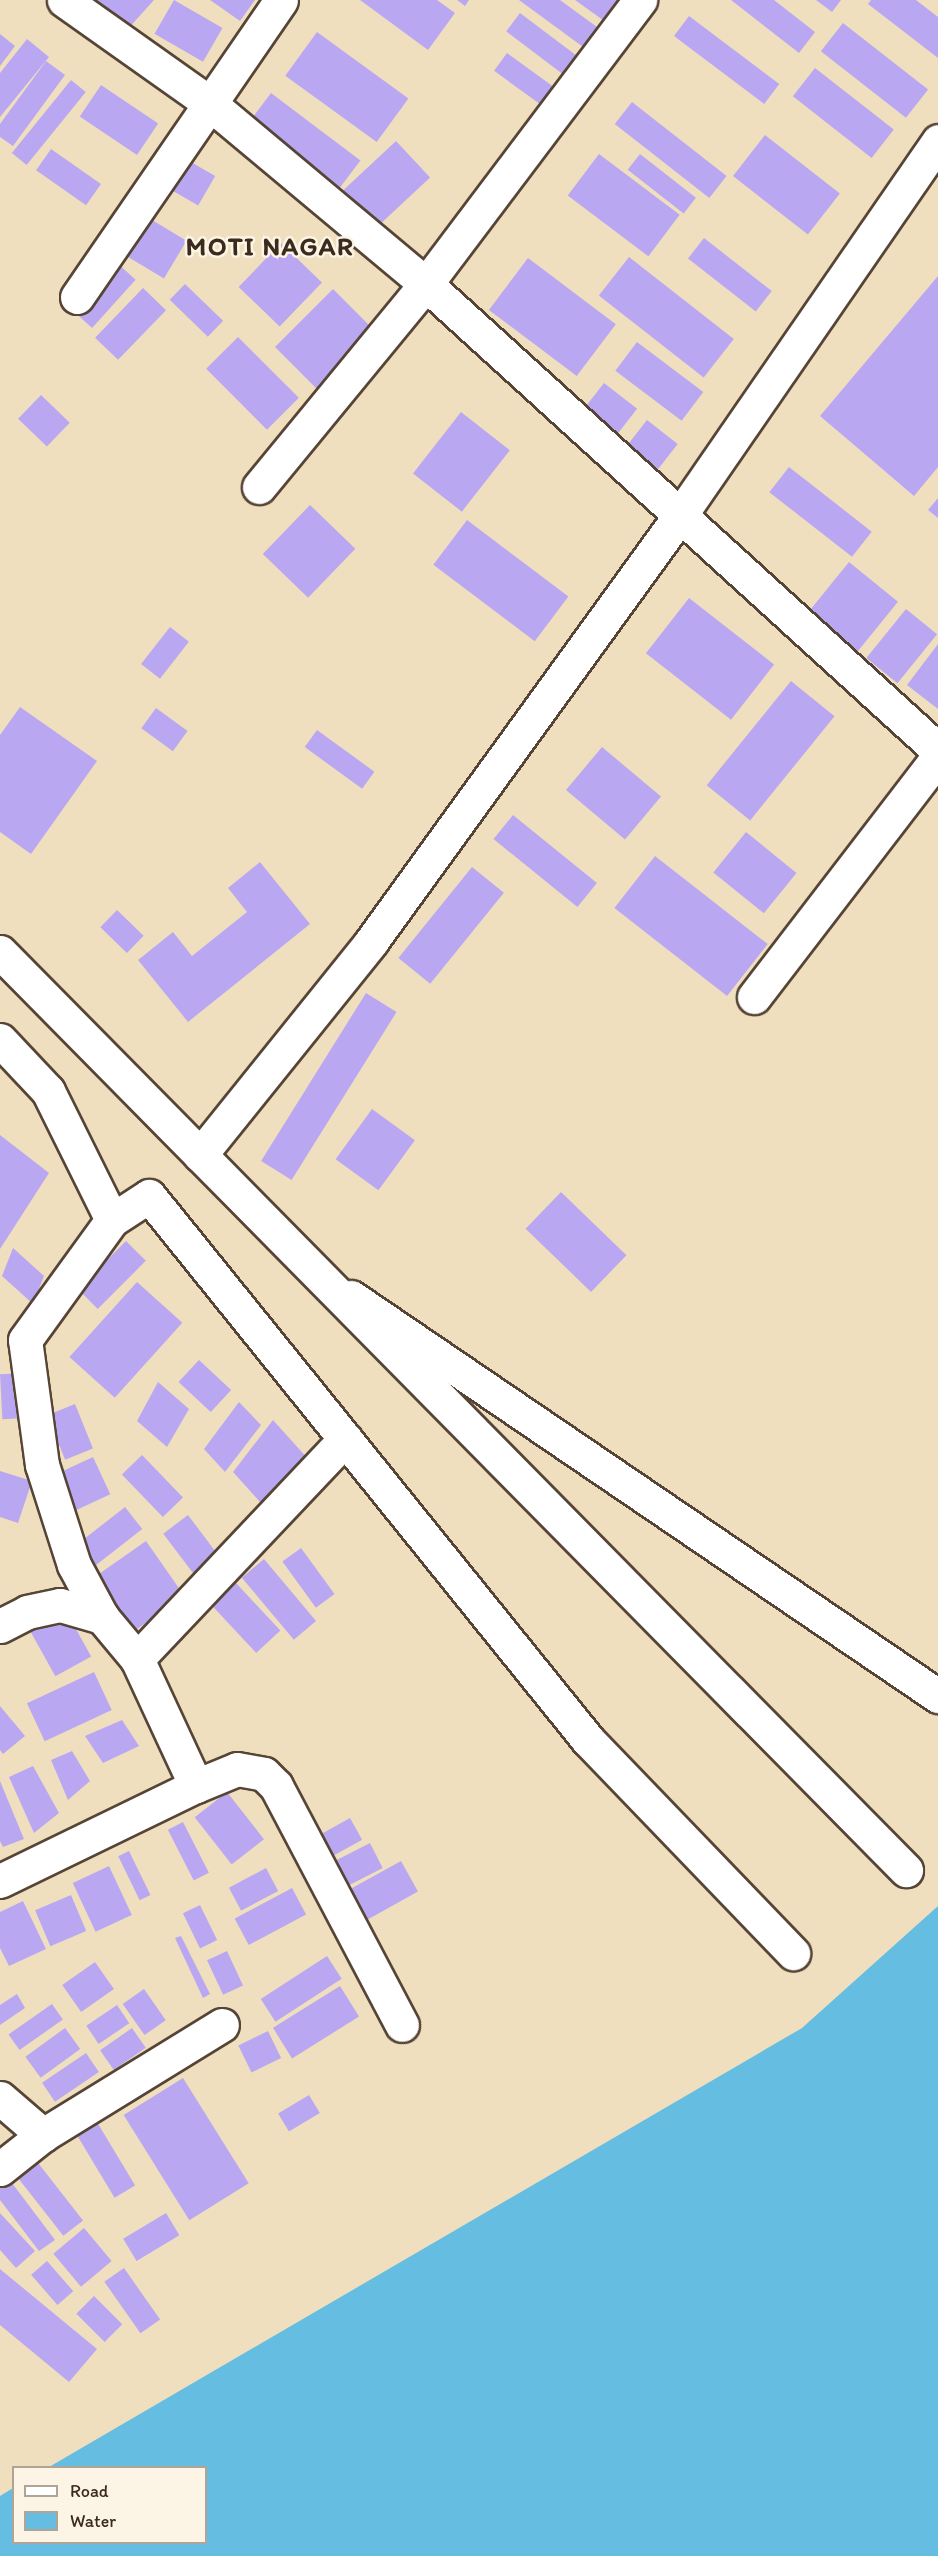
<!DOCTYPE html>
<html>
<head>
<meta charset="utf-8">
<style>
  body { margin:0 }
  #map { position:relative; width:938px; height:2556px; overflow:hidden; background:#f0dfbe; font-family:Itim,sans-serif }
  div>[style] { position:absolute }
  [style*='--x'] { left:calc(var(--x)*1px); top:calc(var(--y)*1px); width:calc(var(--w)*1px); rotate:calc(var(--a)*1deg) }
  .water>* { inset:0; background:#65bee2 }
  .building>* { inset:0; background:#b9a8f1; transform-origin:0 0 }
  .roads { filter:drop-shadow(2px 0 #564536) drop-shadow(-2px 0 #564536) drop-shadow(0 2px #564536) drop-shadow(0 -2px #564536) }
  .minor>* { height:33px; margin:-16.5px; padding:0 16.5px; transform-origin:16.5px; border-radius:16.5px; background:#fff }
  .primary>* { height:33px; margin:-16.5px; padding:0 16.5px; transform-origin:16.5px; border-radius:16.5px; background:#fff }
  span { translate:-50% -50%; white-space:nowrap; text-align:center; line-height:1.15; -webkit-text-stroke:5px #fcf5e5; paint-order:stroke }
  .district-label { font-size:26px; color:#3b2a1e; font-weight:700; letter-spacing:1.5px }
  .legend { position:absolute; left:12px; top:2466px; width:195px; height:78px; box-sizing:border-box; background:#fcf5e5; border:2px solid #afa495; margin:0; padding:8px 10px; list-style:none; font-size:18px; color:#3b2a1e }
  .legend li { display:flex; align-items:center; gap:12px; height:30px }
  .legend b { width:30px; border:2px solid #afa495 }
</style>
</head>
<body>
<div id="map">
  <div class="water">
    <div style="clip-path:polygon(938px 1906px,938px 2556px,0 2556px,0 2496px,13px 2488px,14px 2542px,206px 2542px,206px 2468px,49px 2467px,802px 2028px)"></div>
  </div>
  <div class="building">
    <div style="clip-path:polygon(91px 0,154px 0,126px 31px)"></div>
    <div style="left:174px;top:0;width:56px;height:39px;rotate:30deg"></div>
    <div style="clip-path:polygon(210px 0,255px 0,240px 21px)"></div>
    <div style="clip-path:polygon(360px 0,437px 0,455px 13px,428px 50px)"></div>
    <div style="clip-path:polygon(457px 0,469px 0,465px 6px)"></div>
    <div style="clip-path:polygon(519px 0,560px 0,608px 35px,594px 55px)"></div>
    <div style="clip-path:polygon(575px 0,619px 0,629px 7px,614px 28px)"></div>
    <div style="clip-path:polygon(731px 0,774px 0,815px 32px,799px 53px)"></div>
    <div style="clip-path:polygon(816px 0,841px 0,832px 12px)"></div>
    <div style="clip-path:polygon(871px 0,916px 0,938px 17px,938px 58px,868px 4px)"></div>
    <div style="left:520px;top:13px;width:79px;height:23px;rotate:37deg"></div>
    <div style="left:689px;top:16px;width:113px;height:25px;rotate:37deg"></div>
    <div style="left:843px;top:23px;width:108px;height:36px;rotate:38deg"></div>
    <div style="left:317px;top:32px;width:113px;height:54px;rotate:36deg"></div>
    <div style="clip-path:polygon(0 34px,15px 46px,0 66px)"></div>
    <div style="clip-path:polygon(27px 39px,49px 57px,0 117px,0 73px)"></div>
    <div style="left:507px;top:53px;width:69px;height:22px;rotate:36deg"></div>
    <div style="clip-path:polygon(46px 61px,65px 75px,13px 146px,0 137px,0 124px)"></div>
    <div style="left:815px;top:68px;width:100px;height:36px;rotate:38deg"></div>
    <div style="left:71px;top:80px;width:19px;height:94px;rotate:39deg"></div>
    <div style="left:101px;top:85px;width:69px;height:38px;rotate:34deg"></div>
    <div style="left:271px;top:93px;width:112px;height:40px;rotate:37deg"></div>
    <div style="left:632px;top:102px;width:120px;height:28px;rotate:38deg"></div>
    <div style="left:765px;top:135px;width:95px;height:52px;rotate:38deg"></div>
    <div style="left:396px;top:141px;width:50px;height:86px;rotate:47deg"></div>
    <div style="left:51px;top:149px;width:61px;height:26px;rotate:35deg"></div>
    <div style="left:599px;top:154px;width:101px;height:52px;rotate:37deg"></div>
    <div style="left:640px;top:154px;width:71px;height:20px;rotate:38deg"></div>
    <div style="left:184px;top:158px;width:36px;height:34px;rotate:30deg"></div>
    <div style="left:142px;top:214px;width:52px;height:44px;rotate:31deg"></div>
    <div style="left:704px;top:238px;width:86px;height:26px;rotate:38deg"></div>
    <div style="left:281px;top:243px;width:57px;height:61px;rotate:44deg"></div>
    <div style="left:629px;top:257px;width:133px;height:49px;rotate:38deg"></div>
    <div style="left:528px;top:258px;width:110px;height:65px;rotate:37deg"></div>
    <div style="left:117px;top:263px;width:25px;height:65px;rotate:42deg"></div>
    <div style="clip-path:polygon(938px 276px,938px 467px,914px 496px,820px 416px)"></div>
    <div style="left:185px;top:284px;width:53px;height:22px;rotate:44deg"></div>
    <div style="left:143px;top:288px;width:32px;height:69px;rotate:44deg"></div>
    <div style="left:333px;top:289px;width:66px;height:82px;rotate:45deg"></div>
    <div style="left:238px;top:337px;width:86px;height:45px;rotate:45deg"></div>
    <div style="left:637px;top:342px;width:83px;height:36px;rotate:37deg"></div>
    <div style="left:604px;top:383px;width:42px;height:31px;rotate:38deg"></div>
    <div style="left:41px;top:395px;width:40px;height:33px;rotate:44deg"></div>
    <div style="left:461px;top:412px;width:62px;height:78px;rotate:38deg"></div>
    <div style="left:647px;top:420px;width:39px;height:41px;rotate:38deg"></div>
    <div style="left:789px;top:467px;width:105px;height:32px;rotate:38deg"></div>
    <div style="clip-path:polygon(938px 498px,938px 518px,928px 510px)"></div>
    <div style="left:310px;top:505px;width:63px;height:68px;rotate:44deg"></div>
    <div style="left:467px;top:520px;width:127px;height:56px;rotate:37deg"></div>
    <div style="left:849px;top:562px;width:63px;height:68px;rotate:39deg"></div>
    <div style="left:689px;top:598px;width:108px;height:70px;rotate:38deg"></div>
    <div style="left:906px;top:609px;width:40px;height:63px;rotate:39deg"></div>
    <div style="left:170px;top:627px;width:24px;height:47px;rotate:38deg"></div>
    <div style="clip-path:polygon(938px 644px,938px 709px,907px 685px)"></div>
    <div style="left:791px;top:681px;width:56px;height:134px;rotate:39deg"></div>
    <div style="clip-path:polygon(20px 707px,97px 761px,31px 854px,0 832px,0 735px)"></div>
    <div style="left:156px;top:708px;width:39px;height:25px;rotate:36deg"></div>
    <div style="left:317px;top:730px;width:71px;height:21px;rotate:36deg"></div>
    <div style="left:602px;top:747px;width:77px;height:56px;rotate:40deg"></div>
    <div style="left:513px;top:815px;width:108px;height:31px;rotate:39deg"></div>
    <div style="left:746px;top:832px;width:65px;height:52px;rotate:39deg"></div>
    <div style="left:655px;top:856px;width:143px;height:66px;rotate:38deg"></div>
    <div style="clip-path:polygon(260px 862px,310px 924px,188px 1022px,138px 960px,173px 932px,192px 956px,247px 912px,228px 888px)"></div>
    <div style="left:472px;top:867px;width:41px;height:117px;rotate:39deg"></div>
    <div style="left:117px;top:910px;width:37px;height:24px;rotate:44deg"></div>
    <div style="left:366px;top:993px;width:36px;height:198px;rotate:32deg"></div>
    <div style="left:372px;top:1109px;width:53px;height:62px;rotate:36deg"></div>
    <div style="clip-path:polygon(0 1135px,49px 1173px,0 1249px)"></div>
    <div style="left:561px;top:1192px;width:91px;height:51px;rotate:44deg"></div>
    <div style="left:126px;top:1241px;width:28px;height:68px;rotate:45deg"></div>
    <div style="clip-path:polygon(13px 1248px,44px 1276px,33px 1304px,2px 1276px)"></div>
    <div style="left:137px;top:1282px;width:61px;height:101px;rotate:42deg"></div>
    <div style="left:199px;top:1360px;width:44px;height:30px;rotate:43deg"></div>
    <div style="left:25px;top:1373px;width:45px;height:25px;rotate:87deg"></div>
    <div style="clip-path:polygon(158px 1382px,189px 1409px,167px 1447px,137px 1421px)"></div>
    <div style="clip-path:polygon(239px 1402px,261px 1425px,225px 1472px,204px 1449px)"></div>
    <div style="left:75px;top:1404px;width:48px;height:30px;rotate:68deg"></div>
    <div style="clip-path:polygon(273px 1420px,309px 1460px,269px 1512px,233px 1472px)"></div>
    <div style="left:142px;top:1455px;width:59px;height:28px;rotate:46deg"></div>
    <div style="left:93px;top:1457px;width:41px;height:38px;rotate:65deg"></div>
    <div style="clip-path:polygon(0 1471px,32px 1481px,18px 1523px,0 1517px)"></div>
    <div style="left:125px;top:1507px;width:28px;height:67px;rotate:52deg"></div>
    <div style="left:188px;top:1515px;width:50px;height:31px;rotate:53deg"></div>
    <div style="left:146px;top:1541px;width:67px;height:71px;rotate:55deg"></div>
    <div style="left:301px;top:1548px;width:57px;height:23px;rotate:54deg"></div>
    <div style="left:264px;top:1559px;width:81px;height:29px;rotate:50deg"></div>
    <div style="left:236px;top:1583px;width:65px;height:33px;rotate:47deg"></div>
    <div style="left:66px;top:1611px;width:52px;height:41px;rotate:61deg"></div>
    <div style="left:94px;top:1672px;width:42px;height:74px;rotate:65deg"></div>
    <div style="clip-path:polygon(0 1706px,25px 1736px,3px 1754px,0 1750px)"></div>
    <div style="clip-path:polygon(122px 1720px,139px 1746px,103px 1763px,85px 1736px)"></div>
    <div style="clip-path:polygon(72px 1751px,90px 1781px,68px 1800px,51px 1760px)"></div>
    <div style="clip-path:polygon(33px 1766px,59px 1813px,34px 1833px,9px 1777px)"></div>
    <div style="clip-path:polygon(0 1781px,24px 1839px,3px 1847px,0 1841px)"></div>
    <div style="left:227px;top:1792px;width:60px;height:41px;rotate:52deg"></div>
    <div style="left:350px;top:1818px;width:25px;height:37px;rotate:61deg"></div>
    <div style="left:183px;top:1822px;width:57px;height:17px;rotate:63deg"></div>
    <div style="left:370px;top:1843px;width:28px;height:39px;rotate:63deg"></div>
    <div style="left:129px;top:1851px;width:49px;height:12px;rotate:64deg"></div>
    <div style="left:401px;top:1861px;width:35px;height:60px;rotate:61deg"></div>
    <div style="left:109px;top:1866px;width:54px;height:40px;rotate:65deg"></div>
    <div style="left:266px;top:1868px;width:26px;height:42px;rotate:62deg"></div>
    <div style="left:292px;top:1888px;width:30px;height:65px;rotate:62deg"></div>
    <div style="left:71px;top:1895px;width:39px;height:39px;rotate:67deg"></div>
    <div style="clip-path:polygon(23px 1901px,46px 1949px,9px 1966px,0 1948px,0 1912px)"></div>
    <div style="left:200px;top:1905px;width:39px;height:19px;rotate:64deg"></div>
    <div style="clip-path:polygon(181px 1936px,210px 1994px,203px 1998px,175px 1938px)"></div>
    <div style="left:227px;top:1951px;width:38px;height:22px;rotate:65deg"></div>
    <div style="left:327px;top:1956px;width:27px;height:79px;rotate:57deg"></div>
    <div style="left:95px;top:1962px;width:33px;height:40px;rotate:55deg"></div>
    <div style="left:340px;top:1986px;width:36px;height:79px;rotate:58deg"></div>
    <div style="left:144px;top:1989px;width:38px;height:26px;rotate:55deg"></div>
    <div style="clip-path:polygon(17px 1994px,25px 2008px,0 2025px,0 2005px)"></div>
    <div style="left:52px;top:2004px;width:19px;height:53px;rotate:55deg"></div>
    <div style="left:117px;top:2005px;width:22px;height:37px;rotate:56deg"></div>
    <div style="left:65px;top:2028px;width:26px;height:49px;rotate:54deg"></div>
    <div style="left:132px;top:2028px;width:24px;height:39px;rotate:55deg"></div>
    <div style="left:268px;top:2031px;width:30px;height:33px;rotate:64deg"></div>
    <div style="left:86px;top:2053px;width:23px;height:53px;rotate:56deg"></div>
    <div style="left:183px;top:2078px;width:124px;height:70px;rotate:58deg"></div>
    <div style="left:309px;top:2095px;width:21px;height:36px;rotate:59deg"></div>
    <div style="left:97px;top:2122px;width:74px;height:24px;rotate:59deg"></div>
    <div style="left:35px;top:2159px;width:78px;height:25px;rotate:52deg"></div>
    <div style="clip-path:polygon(6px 2175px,55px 2240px,39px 2251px,0 2200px,0 2179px)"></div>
    <div style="clip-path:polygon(0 2213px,35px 2251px,16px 2268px,0 2250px)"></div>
    <div style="left:166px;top:2213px;width:26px;height:50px;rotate:59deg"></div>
    <div style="left:84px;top:2228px;width:43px;height:40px;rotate:50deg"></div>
    <div style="left:47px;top:2261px;width:40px;height:21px;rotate:49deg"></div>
    <div style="left:124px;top:2268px;width:63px;height:24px;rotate:55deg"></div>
    <div style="clip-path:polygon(0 2269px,97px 2349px,69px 2382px,0 2325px)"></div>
    <div style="left:94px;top:2296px;width:40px;height:25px;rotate:45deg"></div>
  </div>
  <div class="roads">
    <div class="minor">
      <div style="--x:64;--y:0;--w:176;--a:35.3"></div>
      <div style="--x:208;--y:102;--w:284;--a:39.9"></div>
      <div style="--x:426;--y:284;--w:692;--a:42.31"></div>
      <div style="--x:77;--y:297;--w:360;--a:-55.5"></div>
      <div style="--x:259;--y:487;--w:263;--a:-50.6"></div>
      <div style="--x:426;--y:284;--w:356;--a:-53"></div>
      <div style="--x:754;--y:997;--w:302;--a:-52.5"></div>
      <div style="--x:0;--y:1040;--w:70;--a:46.7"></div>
      <div style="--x:48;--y:1091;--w:144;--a:63.6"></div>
      <div style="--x:112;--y:1220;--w:44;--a:-33"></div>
      <div style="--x:149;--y:1196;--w:699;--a:51.1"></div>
      <div style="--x:588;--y:1740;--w:296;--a:46.1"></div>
      <div style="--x:200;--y:1155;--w:273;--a:-51.2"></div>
      <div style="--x:371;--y:942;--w:528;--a:-54.08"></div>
      <div style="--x:681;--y:514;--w:453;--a:-55.4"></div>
      <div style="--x:351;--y:1297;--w:710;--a:34.21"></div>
      <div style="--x:0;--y:1626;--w:30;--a:-27"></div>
      <div style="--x:27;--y:1612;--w:34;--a:-12"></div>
      <div style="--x:60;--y:1605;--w:44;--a:15.9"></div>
      <div style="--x:137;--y:1659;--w:303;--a:-46.6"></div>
      <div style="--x:196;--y:1786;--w:44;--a:-22.5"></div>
      <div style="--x:237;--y:1769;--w:27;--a:10"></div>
      <div style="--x:264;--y:1774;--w:17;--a:45"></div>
      <div style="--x:276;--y:1786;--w:270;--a:62.2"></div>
      <div style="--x:0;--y:1881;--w:218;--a:-25.9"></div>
      <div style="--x:196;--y:1786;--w:140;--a:-114.9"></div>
      <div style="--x:137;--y:1659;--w:55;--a:-129.8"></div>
      <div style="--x:102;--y:1617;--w:59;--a:-118.3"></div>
      <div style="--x:74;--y:1565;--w:105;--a:-107.7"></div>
      <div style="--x:42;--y:1465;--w:126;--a:-97.7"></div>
      <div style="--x:25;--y:1340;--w:148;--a:-54.1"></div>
      <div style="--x:0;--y:2098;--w:57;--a:40.7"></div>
      <div style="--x:0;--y:2169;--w:55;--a:-38.3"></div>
      <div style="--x:43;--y:2135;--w:210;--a:-31.6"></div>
    </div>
    <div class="primary">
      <div style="--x:0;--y:952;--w:1290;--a:45.38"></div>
    </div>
  </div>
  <div class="district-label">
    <span style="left:270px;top:247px">MOTI NAGAR</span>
  </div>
  <ul class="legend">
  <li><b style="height:8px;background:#fff"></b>Road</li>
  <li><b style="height:16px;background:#65bee2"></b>Water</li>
  </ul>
</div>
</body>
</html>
